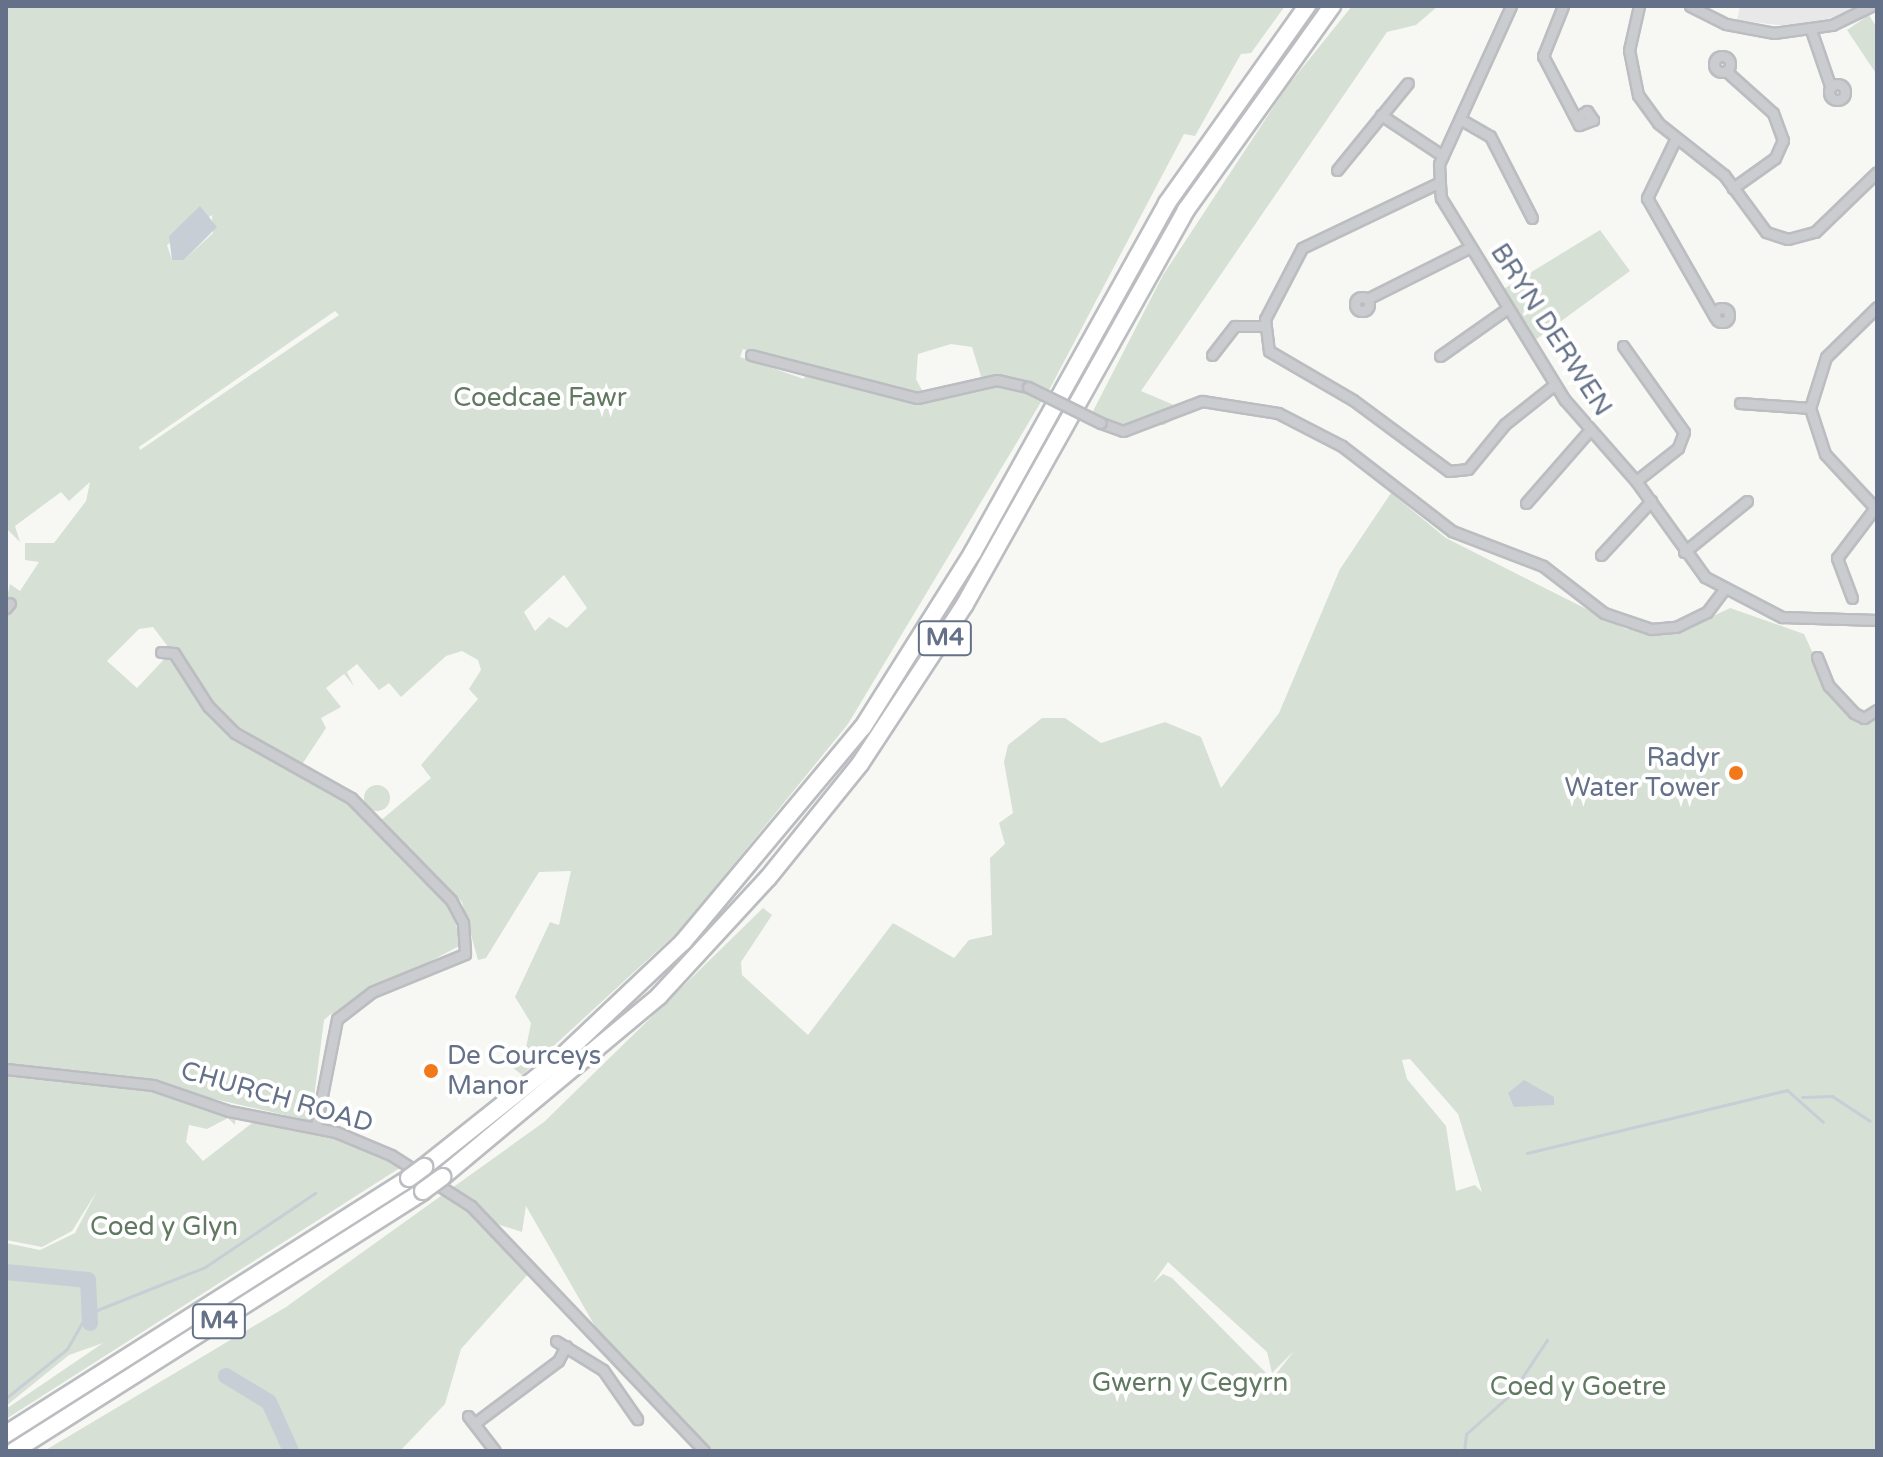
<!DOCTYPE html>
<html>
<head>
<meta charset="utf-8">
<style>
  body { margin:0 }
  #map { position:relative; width:1883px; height:1457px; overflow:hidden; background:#f7f8f4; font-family:"Varela Round",sans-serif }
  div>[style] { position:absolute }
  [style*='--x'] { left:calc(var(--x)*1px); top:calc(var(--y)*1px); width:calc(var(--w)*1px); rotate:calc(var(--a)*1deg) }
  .built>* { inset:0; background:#e8e8e8 }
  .green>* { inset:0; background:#d7e0d5 }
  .round { border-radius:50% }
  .water>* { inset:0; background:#c7ced5 }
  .stream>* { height:3px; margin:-1.5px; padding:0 1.5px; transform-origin:1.5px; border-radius:1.5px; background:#c7ced5 }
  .river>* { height:16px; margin:-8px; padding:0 8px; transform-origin:8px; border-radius:8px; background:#c7ced5 }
  .roads { filter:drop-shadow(2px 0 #bbbdc1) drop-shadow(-2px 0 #bbbdc1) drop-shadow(0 2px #bbbdc1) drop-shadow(0 -2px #bbbdc1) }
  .street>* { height:9px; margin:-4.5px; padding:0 4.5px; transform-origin:4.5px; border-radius:4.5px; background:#caccd0 }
  .street>.ring { margin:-4.5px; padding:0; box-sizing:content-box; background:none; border:9px solid #caccd0; border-radius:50% }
  .highway>* { height:16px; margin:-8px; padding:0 8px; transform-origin:8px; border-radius:8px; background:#fff }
  .bridges { filter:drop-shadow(2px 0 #bbbdc1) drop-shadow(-2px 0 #bbbdc1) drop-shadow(0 2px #bbbdc1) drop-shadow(0 -2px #bbbdc1) }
  .street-bridge>* { height:9px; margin:-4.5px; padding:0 4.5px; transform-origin:4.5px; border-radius:4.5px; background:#caccd0 }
  .highway-bridge>* { height:16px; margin:-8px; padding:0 8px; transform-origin:8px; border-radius:8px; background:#fff }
  .dots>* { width:22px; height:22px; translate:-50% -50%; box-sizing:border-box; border:4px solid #fff; border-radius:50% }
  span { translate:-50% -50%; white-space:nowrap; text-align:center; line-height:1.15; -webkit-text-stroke:8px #fff; paint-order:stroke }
  .shield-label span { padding:2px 6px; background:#fff; border:2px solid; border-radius:6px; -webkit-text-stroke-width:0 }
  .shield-label { font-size:24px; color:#647188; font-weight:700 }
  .street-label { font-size:26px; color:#647188 }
  .park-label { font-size:26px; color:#607960 }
  .poi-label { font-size:26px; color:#647188 }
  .right { translate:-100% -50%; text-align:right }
  .left { translate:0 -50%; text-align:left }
  .frame { position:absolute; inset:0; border:8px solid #647188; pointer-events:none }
</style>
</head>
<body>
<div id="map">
  <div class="built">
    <div style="clip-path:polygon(1740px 6px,1857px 6px,1826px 20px,1786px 26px,1737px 20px)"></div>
  </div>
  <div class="green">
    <div style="clip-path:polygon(evenodd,6px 6px,1285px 6px,1251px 53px,1241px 54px,1195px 136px,1184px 134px,1048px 392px,1040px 389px,1044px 397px,848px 724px,682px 928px,522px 1075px,512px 1067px,525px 1053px,531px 1023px,515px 997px,550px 922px,559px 925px,571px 871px,539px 872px,486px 958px,478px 960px,462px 902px,379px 822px,431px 778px,421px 765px,478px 699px,469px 689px,481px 670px,478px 660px,462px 651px,446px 656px,401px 697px,389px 683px,379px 690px,357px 664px,347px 672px,354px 686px,344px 674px,326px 688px,341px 707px,321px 718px,326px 728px,301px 766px,220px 715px,153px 627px,139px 629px,107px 661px,137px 688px,169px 654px,223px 726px,342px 798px,427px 879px,448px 903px,463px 944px,372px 992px,337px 1019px,332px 1013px,324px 1020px,311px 1121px,174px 1090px,236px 1112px,235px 1125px,228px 1118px,207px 1129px,189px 1125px,186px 1142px,203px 1161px,256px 1120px,310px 1125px,406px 1164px,6px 1419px,6px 1409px,103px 1343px,69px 1355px,6px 1406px,6px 1243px,40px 1250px,75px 1233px,97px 1191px,72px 1231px,42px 1247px,6px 1240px,6px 602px,10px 584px,20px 591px,39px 562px,25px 560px,25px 543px,54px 543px,86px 501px,90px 482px,69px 501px,61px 492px,15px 526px,20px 542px,6px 528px,6px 6px,212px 215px,213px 233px,184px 260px,172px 260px,167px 245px,212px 215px,6px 6px,335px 311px,339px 315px,140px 450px,139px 447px,335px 311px,6px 6px,951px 344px,972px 347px,983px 383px,926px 398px,916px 379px,918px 354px,951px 344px,6px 6px,743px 349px,806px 371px,804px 379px,740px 357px,743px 349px,6px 6px,564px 575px,587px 608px,567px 628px,549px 617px,535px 631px,524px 612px,564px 575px)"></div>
    <div style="clip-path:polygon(1352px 6px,1438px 6px,1416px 25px,1387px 32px,1141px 391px,1188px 411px,1164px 425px,1110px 427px,1091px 415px,1163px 275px,1286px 88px)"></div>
    <div style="clip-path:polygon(1869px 15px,1877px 28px,1877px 75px,1847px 30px)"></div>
    <div style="clip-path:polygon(1600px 230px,1630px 271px,1535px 340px,1502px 290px)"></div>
    <div style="clip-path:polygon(evenodd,1391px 493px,1446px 538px,1626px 629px,1676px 634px,1730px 608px,1804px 634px,1835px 701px,1858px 724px,1877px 716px,1877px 1451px,696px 1451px,596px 1328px,526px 1206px,522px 1232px,494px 1223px,530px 1272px,461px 1349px,445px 1404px,400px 1451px,44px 1451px,286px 1307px,544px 1122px,763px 908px,772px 915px,741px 962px,742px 975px,808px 1035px,893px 923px,954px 958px,969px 940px,992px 935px,990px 858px,1005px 844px,999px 823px,1013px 813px,1004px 762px,1008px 745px,1042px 718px,1065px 718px,1101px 743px,1165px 722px,1201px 737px,1221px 788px,1279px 713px,1340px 569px,1391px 493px,1410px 1059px,1458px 1114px,1482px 1192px,1475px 1185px,1456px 1191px,1446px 1126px,1407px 1079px,1402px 1060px,1410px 1059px,1391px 493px,1168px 1262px,1267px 1352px,1272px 1373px,1294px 1351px,1272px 1379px,1172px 1278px,1163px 1274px,1153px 1283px,1168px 1262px)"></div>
    <div class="round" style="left:364px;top:785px;width:26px;height:26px"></div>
  </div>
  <div class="water">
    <div style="clip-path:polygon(200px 206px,217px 227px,184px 260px,172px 260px,169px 236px)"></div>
    <div style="clip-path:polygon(1524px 1080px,1554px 1097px,1554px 1105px,1514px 1107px,1508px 1093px)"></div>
  </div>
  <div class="stream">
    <div style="--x:1802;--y:1097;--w:30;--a:-2"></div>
    <div style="--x:1832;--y:1096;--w:45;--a:33.3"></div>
    <div style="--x:1527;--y:1153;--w:268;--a:-13.6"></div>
    <div style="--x:1787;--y:1090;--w:48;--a:41.6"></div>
    <div style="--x:6;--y:1398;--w:78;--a:-38.8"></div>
    <div style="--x:67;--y:1349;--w:40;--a:-60.3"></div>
    <div style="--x:87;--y:1314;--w:127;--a:-21.7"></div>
    <div style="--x:205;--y:1267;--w:133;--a:-33.9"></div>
    <div style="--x:1464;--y:1451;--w:17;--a:-83"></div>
    <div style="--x:1466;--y:1434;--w:60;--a:-41.6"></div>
    <div style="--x:1511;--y:1394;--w:65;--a:-56.3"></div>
  </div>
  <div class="river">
    <div style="--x:6;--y:1272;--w:82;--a:5.6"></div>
    <div style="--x:88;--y:1280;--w:43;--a:87.3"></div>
    <div style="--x:226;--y:1376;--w:50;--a:31.2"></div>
    <div style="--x:269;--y:1402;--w:54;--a:65.8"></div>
  </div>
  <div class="roads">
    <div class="street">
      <div style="--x:1511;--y:6;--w:174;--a:114.5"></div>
      <div style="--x:1439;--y:164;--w:34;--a:87"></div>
      <div style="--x:1441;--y:198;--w:237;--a:58.5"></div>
      <div style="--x:1565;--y:400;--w:108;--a:48.8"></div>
      <div style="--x:1636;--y:481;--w:118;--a:54.3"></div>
      <div style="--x:1705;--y:577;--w:87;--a:27.5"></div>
      <div style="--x:1782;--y:617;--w:95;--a:1.8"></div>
      <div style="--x:1563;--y:6;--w:54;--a:111.8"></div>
      <div style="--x:1543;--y:56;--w:78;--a:62.4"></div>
      <div style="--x:1579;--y:125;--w:15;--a:-20"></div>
      <div style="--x:1593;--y:120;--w:11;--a:-124"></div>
      <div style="--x:1587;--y:111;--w:12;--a:149"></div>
      <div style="--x:1639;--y:6;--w:45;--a:102.8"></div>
      <div style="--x:1629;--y:50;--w:46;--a:78.7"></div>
      <div style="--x:1638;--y:95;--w:34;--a:54"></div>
      <div style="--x:1658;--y:123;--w:84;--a:38.2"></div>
      <div style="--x:1724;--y:175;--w:71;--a:53.6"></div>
      <div style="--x:1766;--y:232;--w:23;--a:18"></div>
      <div style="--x:1788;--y:239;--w:28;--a:-15"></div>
      <div style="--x:1815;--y:232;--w:86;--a:-44.1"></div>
      <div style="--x:1690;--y:6;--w:40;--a:26.6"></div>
      <div style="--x:1726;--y:24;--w:49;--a:10.6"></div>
      <div style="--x:1774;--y:33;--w:59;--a:-7.9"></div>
      <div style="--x:1832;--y:25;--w:43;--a:-26"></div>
      <div style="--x:1811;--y:30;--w:61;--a:71"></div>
      <div class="ring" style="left:1714px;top:56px;width:7px;height:7px"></div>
      <div style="--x:1726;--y:71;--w:63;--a:41.8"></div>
      <div style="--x:1773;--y:113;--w:29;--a:70"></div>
      <div style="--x:1783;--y:140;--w:20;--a:114"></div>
      <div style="--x:1775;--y:158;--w:52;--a:144.5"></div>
      <div class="ring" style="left:1829px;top:84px;width:7px;height:7px"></div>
      <div style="--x:1381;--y:115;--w:74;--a:33.5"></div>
      <div style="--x:1460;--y:119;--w:34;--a:30"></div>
      <div style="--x:1490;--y:136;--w:92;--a:62.9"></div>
      <div style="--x:1676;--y:138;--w:67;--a:115.8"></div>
      <div style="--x:1647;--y:198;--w:137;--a:60.3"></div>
      <div style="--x:1337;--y:170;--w:112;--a:-50.8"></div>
      <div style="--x:1436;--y:184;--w:148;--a:154.5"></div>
      <div style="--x:1302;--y:248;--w:80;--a:117.5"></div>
      <div style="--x:1265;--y:319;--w:32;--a:83"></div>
      <div style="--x:1269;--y:351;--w:97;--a:30.3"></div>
      <div style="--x:1353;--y:400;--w:119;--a:36.5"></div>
      <div style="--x:1449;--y:471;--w:19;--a:-6"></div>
      <div style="--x:1468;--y:469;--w:58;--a:-50.6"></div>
      <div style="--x:1505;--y:424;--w:63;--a:-38.5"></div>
      <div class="ring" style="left:1355px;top:297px;width:5px;height:5px"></div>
      <div style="--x:1367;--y:299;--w:116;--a:-26.6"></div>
      <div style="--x:1877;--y:307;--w:71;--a:135.6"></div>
      <div style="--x:1826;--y:357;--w:53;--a:107.4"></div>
      <div style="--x:1810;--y:408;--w:48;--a:71.9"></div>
      <div style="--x:1825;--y:454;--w:76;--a:47.1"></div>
      <div class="ring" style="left:1715px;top:308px;width:5px;height:5px"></div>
      <div style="--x:1623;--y:346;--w:105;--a:54.7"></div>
      <div style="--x:1684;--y:432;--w:17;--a:111"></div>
      <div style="--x:1678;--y:448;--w:53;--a:141.8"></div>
      <div style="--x:751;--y:355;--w:171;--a:14.5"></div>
      <div style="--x:917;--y:398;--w:82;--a:-12.7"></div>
      <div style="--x:997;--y:380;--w:32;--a:13"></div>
      <div style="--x:1212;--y:355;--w:37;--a:-52"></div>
      <div style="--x:1235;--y:326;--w:28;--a:0"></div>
      <div style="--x:1440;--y:356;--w:83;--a:-35.2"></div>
      <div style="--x:1740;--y:403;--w:70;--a:4.1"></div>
      <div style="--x:1101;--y:423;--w:23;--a:20"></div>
      <div style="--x:1123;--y:431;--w:85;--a:-20.8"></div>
      <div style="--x:1202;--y:401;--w:77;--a:9"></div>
      <div style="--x:1278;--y:413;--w:72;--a:27.3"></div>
      <div style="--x:1342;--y:446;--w:139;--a:37.7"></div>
      <div style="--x:1452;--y:531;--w:97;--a:21"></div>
      <div style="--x:1543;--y:566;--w:77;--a:37.6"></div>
      <div style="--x:1604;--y:613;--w:50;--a:18.8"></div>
      <div style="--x:1651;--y:629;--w:25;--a:-5"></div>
      <div style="--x:1676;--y:627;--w:34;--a:-26"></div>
      <div style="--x:1707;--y:612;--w:26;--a:-53"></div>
      <div style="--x:1526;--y:503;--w:96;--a:-48.8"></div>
      <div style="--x:1684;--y:552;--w:81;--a:-39"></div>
      <div style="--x:1601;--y:555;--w:74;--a:-47.2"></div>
      <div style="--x:1852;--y:598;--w:43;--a:-110.6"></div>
      <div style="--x:1837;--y:558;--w:63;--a:-52.8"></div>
      <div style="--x:6;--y:608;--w:6;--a:-51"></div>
      <div style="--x:161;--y:652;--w:13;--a:4"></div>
      <div style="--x:174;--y:653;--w:63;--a:57.3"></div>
      <div style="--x:208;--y:706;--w:38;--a:45"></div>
      <div style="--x:235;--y:733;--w:133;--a:29.3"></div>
      <div style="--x:351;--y:798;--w:143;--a:45.6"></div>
      <div style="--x:451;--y:900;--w:26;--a:62"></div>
      <div style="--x:463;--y:923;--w:31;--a:86"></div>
      <div style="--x:465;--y:954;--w:100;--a:157.8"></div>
      <div style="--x:372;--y:992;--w:44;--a:142.4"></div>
      <div style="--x:337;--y:1019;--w:109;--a:101.1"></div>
      <div style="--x:1817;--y:657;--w:31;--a:68"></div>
      <div style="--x:1829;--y:686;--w:37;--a:47"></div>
      <div style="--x:1854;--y:713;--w:11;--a:27"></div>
      <div style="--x:1864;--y:718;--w:15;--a:-32"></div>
      <div style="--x:6;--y:1069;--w:148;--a:6.2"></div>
      <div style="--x:153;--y:1085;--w:80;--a:18.9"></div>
      <div style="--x:229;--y:1111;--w:109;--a:11.1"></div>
      <div style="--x:336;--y:1132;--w:60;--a:22.7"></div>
      <div style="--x:391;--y:1155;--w:95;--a:32.5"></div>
      <div style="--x:471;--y:1206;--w:338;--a:46.4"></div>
      <div style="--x:556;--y:1341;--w:55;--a:31.7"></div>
      <div style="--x:603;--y:1370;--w:60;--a:55.2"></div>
      <div style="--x:468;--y:1416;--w:44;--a:52.4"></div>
      <div style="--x:475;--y:1423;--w:104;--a:-36.8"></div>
      <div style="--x:558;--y:1361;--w:17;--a:-62"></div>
    </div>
    <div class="highway">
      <div style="--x:424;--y:1167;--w:169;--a:-38.5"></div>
      <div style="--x:556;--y:1062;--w:175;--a:-43.4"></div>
      <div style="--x:683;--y:942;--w:280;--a:-50.1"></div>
      <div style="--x:863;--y:727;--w:207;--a:-57.8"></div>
      <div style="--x:973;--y:552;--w:399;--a:-60.9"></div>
      <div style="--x:1167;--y:203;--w:242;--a:-54.6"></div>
      <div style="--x:442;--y:1177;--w:283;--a:-39.8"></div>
      <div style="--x:659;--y:996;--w:161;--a:-47.3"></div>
      <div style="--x:768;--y:878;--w:146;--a:-51.1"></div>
      <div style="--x:860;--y:764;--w:191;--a:-56.7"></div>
      <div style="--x:965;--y:604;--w:452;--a:-60.7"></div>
      <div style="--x:1186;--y:210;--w:251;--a:-54.4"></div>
      <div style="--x:6;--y:1434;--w:477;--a:-32.4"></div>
      <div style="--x:14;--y:1451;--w:485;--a:-32.4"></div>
    </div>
  </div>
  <div class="bridges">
    <div class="street-bridge">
      <div style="--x:1028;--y:387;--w:81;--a:26.3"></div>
    </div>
    <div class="highway-bridge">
      <div style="--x:409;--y:1178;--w:19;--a:-36"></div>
      <div style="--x:423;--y:1191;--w:24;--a:-36"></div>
    </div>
  </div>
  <div class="dots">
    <div style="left:1736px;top:773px;background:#f1781b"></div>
    <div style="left:431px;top:1071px;background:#f1781b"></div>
  </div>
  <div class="shield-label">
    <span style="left:945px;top:638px">M4</span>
    <span style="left:219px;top:1321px">M4</span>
  </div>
  <div class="street-label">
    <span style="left:1551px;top:330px;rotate:57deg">BRYN DERWEN</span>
    <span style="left:277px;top:1097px;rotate:16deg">CHURCH ROAD</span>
  </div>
  <div class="park-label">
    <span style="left:540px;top:398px">Coedcae Fawr</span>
    <span style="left:164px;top:1227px">Coed y Glyn</span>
    <span style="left:1190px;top:1383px">Gwern y Cegyrn</span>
    <span style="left:1578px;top:1387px">Coed y Goetre</span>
  </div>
  <div class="poi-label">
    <span class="right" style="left:1720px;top:773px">Radyr<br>Water Tower</span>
    <span class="left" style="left:447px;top:1071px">De Courceys<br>Manor</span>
  </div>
  <div class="frame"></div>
</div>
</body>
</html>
